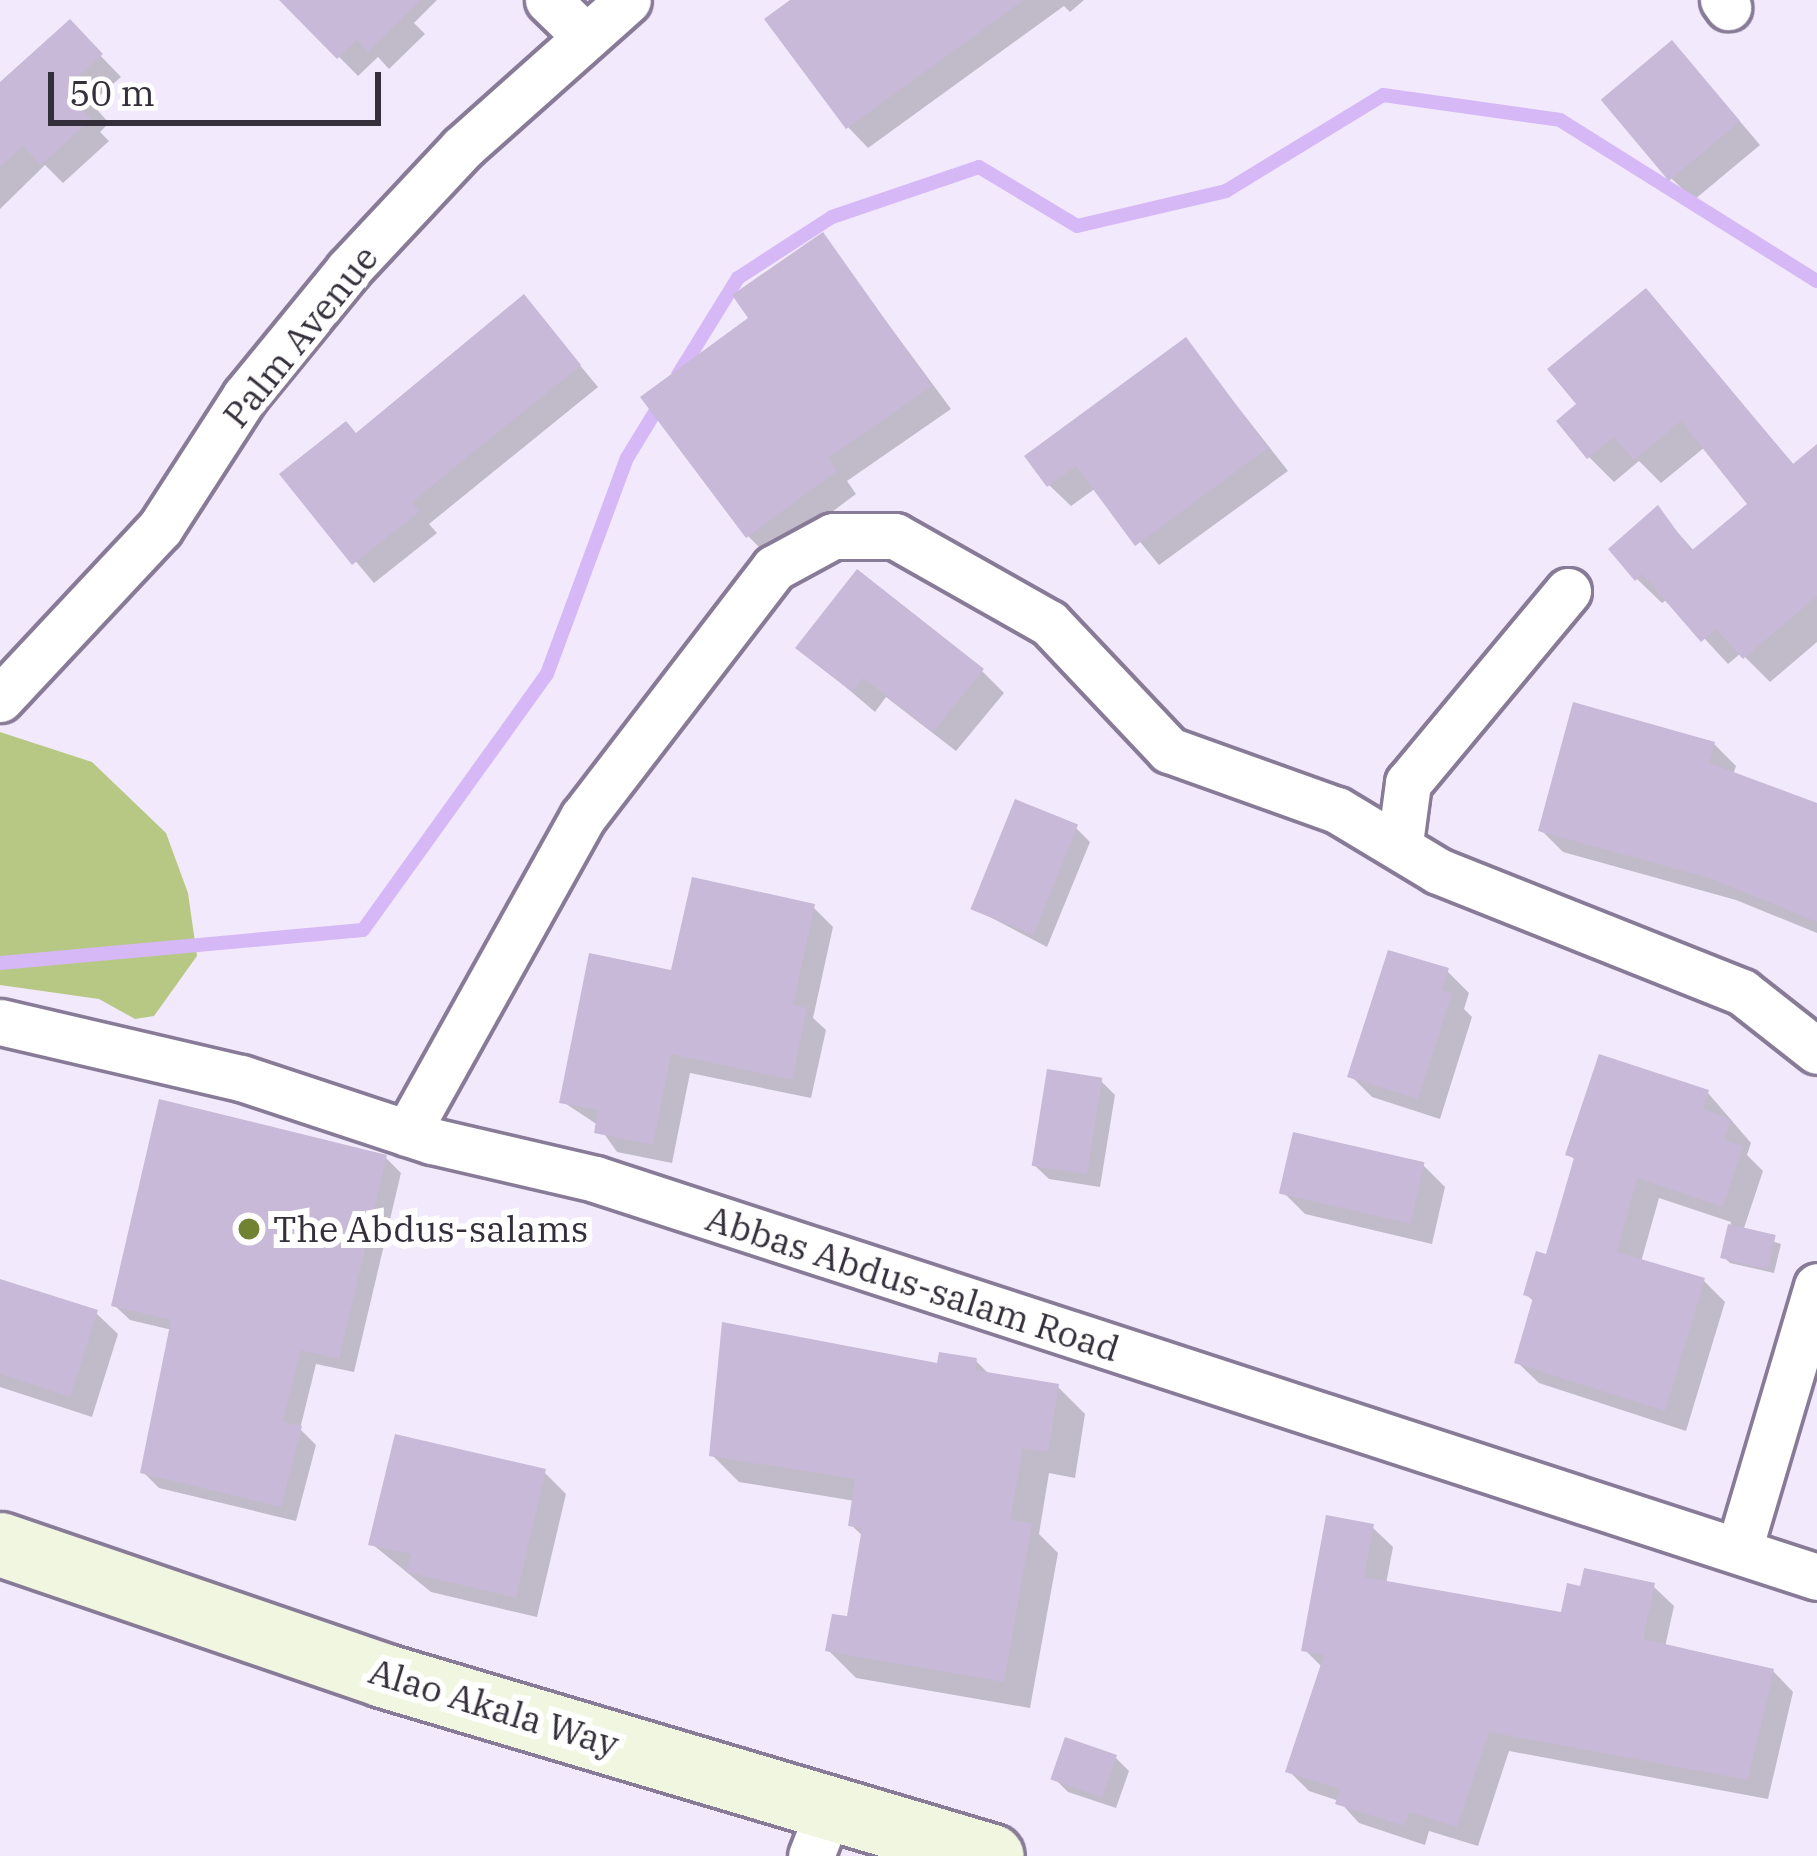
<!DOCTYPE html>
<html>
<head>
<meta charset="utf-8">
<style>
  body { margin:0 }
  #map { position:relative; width:1817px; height:1856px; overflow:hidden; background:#f2eafc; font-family:"IBM Plex Serif",serif }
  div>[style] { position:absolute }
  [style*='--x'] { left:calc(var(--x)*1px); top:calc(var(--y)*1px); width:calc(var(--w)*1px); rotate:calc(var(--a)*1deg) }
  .forest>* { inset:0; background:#b7c885 }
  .shadow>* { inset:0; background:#0003 }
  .stream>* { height:14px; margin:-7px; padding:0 7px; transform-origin:7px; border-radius:7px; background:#d6b8f7 }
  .building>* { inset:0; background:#c7b9d7; transform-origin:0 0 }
  .roads { filter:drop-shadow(3px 0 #887b97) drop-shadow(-3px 0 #887b97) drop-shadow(0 3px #887b97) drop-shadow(0 -3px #887b97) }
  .street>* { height:45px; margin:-22.5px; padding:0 22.5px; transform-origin:22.5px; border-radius:22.5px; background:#fff }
  .secondary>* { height:63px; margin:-31.5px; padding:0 31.5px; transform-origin:31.5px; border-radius:31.5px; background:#f1f6e1 }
  .dots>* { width:33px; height:33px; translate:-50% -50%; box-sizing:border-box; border:6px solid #fff; border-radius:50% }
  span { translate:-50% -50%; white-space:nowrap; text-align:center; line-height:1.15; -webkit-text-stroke:12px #fff; paint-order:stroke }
  .street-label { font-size:36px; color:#342f3a }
  .poi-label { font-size:36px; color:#342f3a }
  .left { translate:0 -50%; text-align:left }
  .scale { position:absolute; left:48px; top:72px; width:333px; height:54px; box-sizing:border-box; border:6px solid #342f3a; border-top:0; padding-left:15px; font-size:36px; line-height:42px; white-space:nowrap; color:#342f3a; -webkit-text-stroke:9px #fff; paint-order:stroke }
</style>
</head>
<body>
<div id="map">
  <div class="forest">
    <div style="clip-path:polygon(0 732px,92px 762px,166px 833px,188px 893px,197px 956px,154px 1016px,135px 1019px,99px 999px,0 985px)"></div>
  </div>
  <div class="shadow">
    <div style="clip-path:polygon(299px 0,437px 0,414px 23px,425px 34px,389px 69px,378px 57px,358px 76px,291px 8px)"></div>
    <div style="clip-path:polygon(795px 0,1084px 0,1070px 12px,1064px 6px,868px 148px,848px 127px)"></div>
    <div style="clip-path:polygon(70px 24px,121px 77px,91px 103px,109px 123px,100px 132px,109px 141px,63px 183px,45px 165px,0 209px,0 84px)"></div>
    <div style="clip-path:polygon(1693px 66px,1760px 145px,1694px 200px,1672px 179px)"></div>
    <div style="clip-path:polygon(823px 236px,951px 409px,847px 481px,856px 494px,770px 558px,748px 536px,752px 318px)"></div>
    <div style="clip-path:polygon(1646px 292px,1795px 466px,1817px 448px,1817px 642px,1770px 682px,1741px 653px,1728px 664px,1668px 599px,1662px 603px,1637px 579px,1657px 509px,1695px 552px,1751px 504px,1705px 447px,1661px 483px,1639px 461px,1614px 482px,1589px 457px,1581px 405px)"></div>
    <div style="clip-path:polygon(524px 298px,598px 387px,429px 524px,437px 533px,374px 583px,283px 475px,357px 436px)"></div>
    <div style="clip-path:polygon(1186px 341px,1288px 471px,1159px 565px,1096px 488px,1071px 506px,1049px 485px)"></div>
    <div style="clip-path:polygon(799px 647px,982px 671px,1004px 693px,956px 751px,886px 697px,875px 712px)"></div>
    <div style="clip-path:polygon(1714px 744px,1736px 766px,1733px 775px,1817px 806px,1817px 933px,1736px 900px,1563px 852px,1541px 830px)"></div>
    <div style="clip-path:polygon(1076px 828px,1090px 842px,1047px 947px,973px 908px)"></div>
    <div style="clip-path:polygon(813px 907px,833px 927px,813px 1018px,826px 1030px,811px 1098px,690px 1073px,672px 1163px,617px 1152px,598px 1125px,563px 1102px,673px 973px)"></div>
    <div style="clip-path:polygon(1447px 971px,1469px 993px,1464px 1009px,1472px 1017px,1440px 1119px,1372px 1097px,1351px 1076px)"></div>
    <div style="clip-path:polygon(1101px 1081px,1115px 1095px,1100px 1187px,1049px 1179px,1034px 1165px)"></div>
    <div style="clip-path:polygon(1708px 1093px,1751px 1143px,1747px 1155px,1763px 1171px,1743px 1231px,1781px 1244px,1774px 1273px,1730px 1263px,1724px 1257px,1731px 1222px,1659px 1198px,1641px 1262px,1703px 1280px,1725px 1302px,1686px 1431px,1539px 1383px,1517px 1362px,1535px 1303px,1526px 1294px,1548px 1258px,1576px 1161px,1569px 1154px)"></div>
    <div style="clip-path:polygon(385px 1157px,401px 1173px,354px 1372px,316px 1364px,300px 1429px,316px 1445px,296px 1521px,159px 1488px,143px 1472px,172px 1330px,130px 1320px,114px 1305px)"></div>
    <div style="clip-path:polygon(1423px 1165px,1445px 1187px,1432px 1244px,1305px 1214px,1283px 1192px)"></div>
    <div style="clip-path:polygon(0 1282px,96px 1313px,118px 1334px,92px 1417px,0 1387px)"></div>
    <div style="clip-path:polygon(976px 1361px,990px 1375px,1058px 1387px,1085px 1414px,1075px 1478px,1049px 1473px,1039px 1534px,1058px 1553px,1030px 1708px,856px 1678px,828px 1650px,849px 1620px,864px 1537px,851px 1525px,855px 1501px,739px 1482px,712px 1455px,940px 1366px)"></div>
    <div style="clip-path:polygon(544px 1472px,566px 1494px,537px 1617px,431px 1592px,372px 1544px)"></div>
    <div style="clip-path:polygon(1372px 1527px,1393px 1547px,1386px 1584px,1564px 1615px,1653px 1586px,1674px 1606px,1665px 1647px,1773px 1671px,1793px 1692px,1768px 1799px,1509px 1751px,1478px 1846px,1429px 1831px,1425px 1845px,1359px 1823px,1339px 1801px,1309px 1791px,1289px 1771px,1323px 1668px,1305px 1650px)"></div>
    <div style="clip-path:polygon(1115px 1757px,1129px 1771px,1116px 1808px,1068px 1792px,1054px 1778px)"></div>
  </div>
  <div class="stream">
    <div style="--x:678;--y:375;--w:114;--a:-58.3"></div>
    <div style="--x:738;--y:278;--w:112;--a:-33"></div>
    <div style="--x:832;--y:217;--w:155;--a:-18.8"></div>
    <div style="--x:979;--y:167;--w:114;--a:31"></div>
    <div style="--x:1077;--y:226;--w:153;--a:-13.2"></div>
    <div style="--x:1226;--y:191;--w:184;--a:-31.4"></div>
    <div style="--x:1383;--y:95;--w:179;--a:8"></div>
    <div style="--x:1560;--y:120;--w:303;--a:32.1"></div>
    <div style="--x:0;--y:963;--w:364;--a:-5.2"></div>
    <div style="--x:363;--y:930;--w:315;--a:-54.3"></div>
    <div style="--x:547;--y:674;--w:230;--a:-69.7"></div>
    <div style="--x:627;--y:458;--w:69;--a:-58.6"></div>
  </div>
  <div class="building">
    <div style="clip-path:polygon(279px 0,421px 0,368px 52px,357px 40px,337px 59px)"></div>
    <div style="clip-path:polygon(790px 0,1024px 0,846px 129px,764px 19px)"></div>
    <div style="clip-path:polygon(70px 19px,103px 54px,73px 81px,91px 100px,82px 109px,91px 119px,41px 165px,23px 146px,0 167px,0 82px)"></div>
    <div style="left:1672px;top:40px;width:106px;height:93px;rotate:50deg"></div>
    <div style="clip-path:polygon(823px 232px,932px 386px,828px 458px,837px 471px,746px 538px,640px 397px,748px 318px,732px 295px)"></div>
    <div style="clip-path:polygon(1646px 288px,1793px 464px,1817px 444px,1817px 596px,1743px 659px,1716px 629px,1701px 642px,1642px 574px,1635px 581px,1608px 549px,1658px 505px,1691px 551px,1747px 504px,1681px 421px,1634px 460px,1614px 437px,1587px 459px,1556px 421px,1576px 404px,1547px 369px)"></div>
    <div style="clip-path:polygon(524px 294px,581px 365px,412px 502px,419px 512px,352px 565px,279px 474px,346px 421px,356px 433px)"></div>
    <div style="clip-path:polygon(1186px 337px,1268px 448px,1135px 546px,1076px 466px,1047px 487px,1024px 456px)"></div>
    <div style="clip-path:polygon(857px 569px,984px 669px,933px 732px,863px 678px,852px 692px,795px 648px)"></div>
    <div style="clip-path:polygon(1573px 702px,1715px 742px,1709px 763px,1817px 803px,1817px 922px,1712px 879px,1538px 831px)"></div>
    <div style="left:1015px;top:799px;width:68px;height:119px;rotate:22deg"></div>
    <div style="clip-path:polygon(692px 877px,815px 904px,793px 1005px,807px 1008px,792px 1080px,671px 1054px,653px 1145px,594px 1133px,598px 1110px,559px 1103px,589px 953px,671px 970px)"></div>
    <div style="clip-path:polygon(1388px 950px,1449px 968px,1442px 990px,1452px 993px,1418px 1099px,1347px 1077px)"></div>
    <div style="clip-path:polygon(1599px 1054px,1709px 1090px,1703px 1109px,1731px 1119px,1724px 1140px,1743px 1146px,1723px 1207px,1637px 1178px,1617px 1252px,1705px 1278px,1665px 1411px,1514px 1363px,1533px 1298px,1523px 1295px,1536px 1251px,1546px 1254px,1574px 1158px,1565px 1155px)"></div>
    <div style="left:1047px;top:1069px;width:56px;height:98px;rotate:9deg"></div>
    <div style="clip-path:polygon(159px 1099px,387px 1155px,339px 1359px,301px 1350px,283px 1422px,302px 1426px,281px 1507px,140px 1473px,171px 1320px,111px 1306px)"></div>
    <div style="left:1293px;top:1132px;width:135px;height:63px;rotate:13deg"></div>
    <div style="left:1728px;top:1224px;width:49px;height:35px;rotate:13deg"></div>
    <div style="clip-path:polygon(0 1279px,98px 1310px,70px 1397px,0 1374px)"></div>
    <div style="clip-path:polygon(722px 1322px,937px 1363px,939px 1352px,977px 1358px,975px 1370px,1059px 1384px,1048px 1452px,1023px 1448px,1010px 1520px,1032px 1523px,1004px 1682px,825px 1651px,832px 1614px,847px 1616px,862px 1528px,848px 1526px,855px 1479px,709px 1456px)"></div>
    <div style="clip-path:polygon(395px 1434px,546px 1469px,516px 1598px,406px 1572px,411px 1554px,368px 1545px)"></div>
    <div style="clip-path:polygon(1326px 1515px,1374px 1524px,1364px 1577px,1561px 1612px,1567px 1583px,1580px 1586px,1584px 1568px,1655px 1583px,1643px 1639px,1774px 1669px,1748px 1780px,1489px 1732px,1457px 1827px,1409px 1812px,1404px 1826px,1335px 1804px,1340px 1789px,1285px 1772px,1324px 1655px,1301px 1651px)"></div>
    <div style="left:1065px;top:1737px;width:55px;height:45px;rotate:19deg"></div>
  </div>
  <div class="roads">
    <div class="street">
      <div style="--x:548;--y:0;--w:53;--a:44.2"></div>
      <div style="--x:1723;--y:0;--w:9;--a:54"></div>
      <div style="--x:0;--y:699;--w:234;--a:-46.9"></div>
      <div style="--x:160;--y:528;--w:157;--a:-57.2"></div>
      <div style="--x:245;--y:396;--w:163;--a:-50.7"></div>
      <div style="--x:348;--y:270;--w:167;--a:-46.9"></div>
      <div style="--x:462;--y:148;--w:222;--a:-41.7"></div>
      <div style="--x:1400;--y:843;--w:61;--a:-82.4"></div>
      <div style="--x:1408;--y:783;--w:250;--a:-50.2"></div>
      <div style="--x:0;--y:1022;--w:247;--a:13.1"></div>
      <div style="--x:241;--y:1078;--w:201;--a:18.3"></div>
      <div style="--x:432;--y:1141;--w:167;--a:13.1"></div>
      <div style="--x:595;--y:1179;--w:1285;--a:18.04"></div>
      <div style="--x:407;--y:1133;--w:362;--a:-60.9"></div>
      <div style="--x:583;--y:817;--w:314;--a:-52.5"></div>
      <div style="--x:774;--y:568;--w:67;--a:-28.5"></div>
      <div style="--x:833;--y:536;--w:62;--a:0"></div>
      <div style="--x:895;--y:536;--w:177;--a:29.5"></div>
      <div style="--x:1049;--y:623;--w:175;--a:46.6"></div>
      <div style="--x:1169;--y:750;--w:178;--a:19.7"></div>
      <div style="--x:1337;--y:810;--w:118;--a:31.1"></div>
      <div style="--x:1438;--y:871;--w:327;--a:21.7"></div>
      <div style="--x:1742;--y:992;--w:95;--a:38.2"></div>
      <div style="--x:1740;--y:1546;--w:271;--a:-73.5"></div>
      <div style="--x:811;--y:1856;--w:53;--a:-68.8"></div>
    </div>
    <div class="secondary">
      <div style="--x:0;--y:1544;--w:404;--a:18.9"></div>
      <div style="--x:382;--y:1675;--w:636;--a:16.53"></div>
    </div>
  </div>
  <div class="dots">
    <div style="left:249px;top:1229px;background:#718332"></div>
  </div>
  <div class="street-label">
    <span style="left:300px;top:336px;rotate:-51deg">Palm Avenue</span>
    <span style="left:913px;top:1283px;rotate:18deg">Abbas Abdus-salam Road</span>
    <span style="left:494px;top:1707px;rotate:17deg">Alao Akala Way</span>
  </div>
  <div class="poi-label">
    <span class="left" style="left:273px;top:1229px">The Abdus-salams</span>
  </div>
  <div class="scale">50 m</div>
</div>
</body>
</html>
